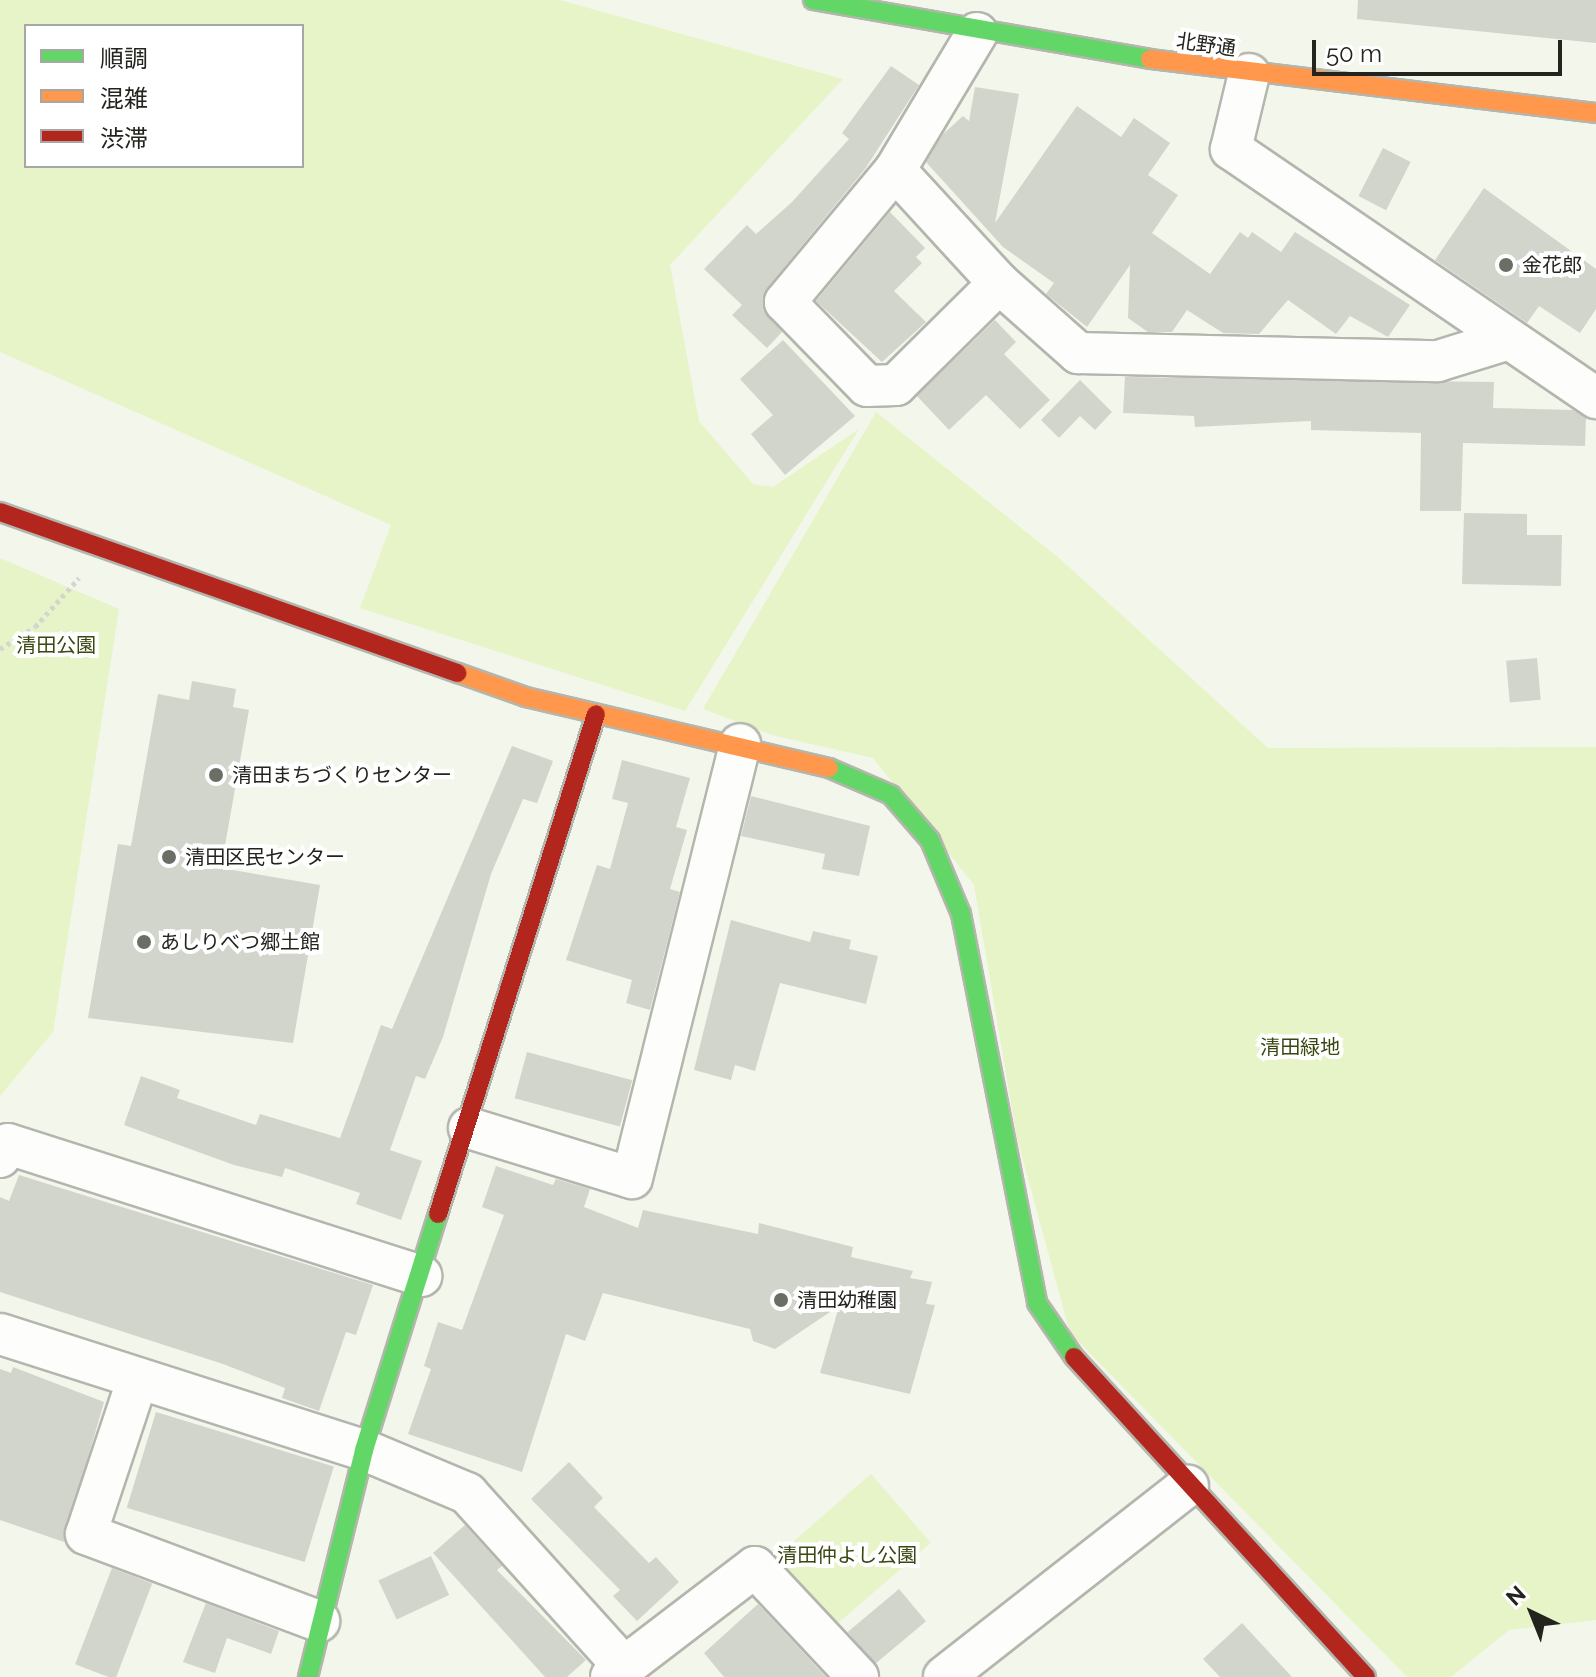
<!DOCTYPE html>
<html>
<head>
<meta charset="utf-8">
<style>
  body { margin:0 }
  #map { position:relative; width:1596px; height:1677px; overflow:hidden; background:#f3f6eb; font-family:Raleway,"Noto Sans JP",sans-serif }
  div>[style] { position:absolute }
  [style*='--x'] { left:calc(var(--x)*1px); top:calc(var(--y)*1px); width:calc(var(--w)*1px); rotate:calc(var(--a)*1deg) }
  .green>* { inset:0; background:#e6f4c8; transform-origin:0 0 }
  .building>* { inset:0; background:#d2d5cc; transform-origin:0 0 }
  .path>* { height:5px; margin-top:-2.5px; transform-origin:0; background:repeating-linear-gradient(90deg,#d4d5d1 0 4px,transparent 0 8px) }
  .roads { filter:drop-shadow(2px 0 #b4b6ae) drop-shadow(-2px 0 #b4b6ae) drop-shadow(0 2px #b4b6ae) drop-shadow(0 -2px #b4b6ae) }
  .street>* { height:40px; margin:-20px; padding:0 20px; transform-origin:20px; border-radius:20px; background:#fdfefc }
  .fast>* { height:18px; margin:-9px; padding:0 9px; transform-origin:9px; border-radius:9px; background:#63d668 }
  .slow>* { height:18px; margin:-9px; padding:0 9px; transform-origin:9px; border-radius:9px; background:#ff974d }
  .jam>* { height:18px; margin:-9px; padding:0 9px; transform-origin:9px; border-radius:9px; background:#b3261e }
  .dots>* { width:22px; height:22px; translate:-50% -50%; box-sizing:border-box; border:4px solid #fff; border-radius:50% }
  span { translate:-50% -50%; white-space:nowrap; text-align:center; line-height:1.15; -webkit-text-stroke:8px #fff; paint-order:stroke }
  .street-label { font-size:20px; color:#22241d }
  .poi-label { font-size:20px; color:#22241d }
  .left { translate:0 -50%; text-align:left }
  .park-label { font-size:20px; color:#394811 }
  .legend { position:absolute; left:24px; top:24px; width:280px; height:144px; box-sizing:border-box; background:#fff; border:2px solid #a7a7a5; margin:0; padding:10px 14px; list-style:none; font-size:24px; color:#22241d }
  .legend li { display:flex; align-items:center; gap:16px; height:40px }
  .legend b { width:40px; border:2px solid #a7a7a5 }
  .north { position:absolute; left:1492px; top:1573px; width:80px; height:80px; -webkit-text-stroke:6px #fff; paint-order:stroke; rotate:317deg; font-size:22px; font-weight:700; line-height:32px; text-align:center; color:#22241d }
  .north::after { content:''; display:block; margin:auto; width:28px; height:36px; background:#22241d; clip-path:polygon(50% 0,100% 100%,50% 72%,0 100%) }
  .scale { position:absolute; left:1312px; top:40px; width:250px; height:36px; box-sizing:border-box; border:4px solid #22241d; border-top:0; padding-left:10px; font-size:24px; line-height:28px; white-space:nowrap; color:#22241d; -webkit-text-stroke:6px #fff; paint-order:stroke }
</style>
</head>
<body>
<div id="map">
  <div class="green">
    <div style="clip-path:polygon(evenodd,0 0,560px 0,843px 79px,670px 265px,699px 421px,753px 484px,773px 487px,859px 429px,685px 711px,360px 608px,391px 525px,0 352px,0 0,26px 26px,302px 26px,302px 166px,26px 166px,26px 26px)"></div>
    <div style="clip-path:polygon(876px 412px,1059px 558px,1268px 748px,1596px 747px,1596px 1620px,1509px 1630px,1451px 1677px,1407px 1677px,1070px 1333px,1017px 1138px,974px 885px,873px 758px,772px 735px,703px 709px)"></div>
    <div style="clip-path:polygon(0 558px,119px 609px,53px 1032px,0 1096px)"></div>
    <div style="left:871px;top:1474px;width:91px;height:131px;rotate:49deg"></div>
  </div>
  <div class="building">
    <div style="clip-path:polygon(1358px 0,1596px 0,1596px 43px,1357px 19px)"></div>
    <div style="clip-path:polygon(891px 66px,919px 85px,865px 169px,767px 288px,763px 309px,782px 332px,767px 348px,732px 315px,742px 305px,704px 269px,747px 225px,756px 234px,792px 202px,849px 139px,842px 133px)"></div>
    <div style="clip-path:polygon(975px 87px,1019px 94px,995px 223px,1077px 106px,1121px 137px,1134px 118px,1170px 143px,1148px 175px,1178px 195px,1152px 233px,1210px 274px,1240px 232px,1248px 238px,1252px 232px,1281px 252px,1295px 232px,1410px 305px,1388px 337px,1350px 316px,1336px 334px,1288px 300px,1259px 334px,1223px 333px,1187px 310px,1172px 332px,1148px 332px,1128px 318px,1130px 265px,1087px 327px,1046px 294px,1054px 283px,1003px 247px,926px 162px,943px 134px,963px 116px,969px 121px)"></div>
    <div style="left:1383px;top:148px;width:31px;height:54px;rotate:27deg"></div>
    <div style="clip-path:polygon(1484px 188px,1596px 269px,1596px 309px,1580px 333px,1539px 306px,1527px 323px,1435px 260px)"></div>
    <div style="clip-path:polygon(890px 212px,925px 248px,916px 257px,922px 263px,894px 291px,926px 322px,882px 362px,816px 301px)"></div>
    <div style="clip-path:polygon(995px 320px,1016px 342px,1004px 354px,1050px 400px,1020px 429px,986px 395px,949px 430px,917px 396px)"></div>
    <div style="clip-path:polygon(783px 340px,855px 416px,785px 475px,751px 434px,773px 415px,740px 379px)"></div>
    <div style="clip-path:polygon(1125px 377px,1494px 382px,1493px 408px,1573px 410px,1586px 418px,1585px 446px,1463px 443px,1461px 511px,1420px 511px,1421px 433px,1311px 430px,1311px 421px,1195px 427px,1194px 416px,1123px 413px)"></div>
    <div style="clip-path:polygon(1080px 380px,1112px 412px,1095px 430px,1080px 416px,1059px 438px,1041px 420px)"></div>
    <div style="clip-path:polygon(1464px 513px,1527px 514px,1527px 535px,1562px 535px,1561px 586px,1462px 584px)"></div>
    <div style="left:1537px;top:658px;width:42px;height:31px;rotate:85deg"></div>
    <div style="clip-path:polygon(192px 681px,236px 689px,233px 707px,249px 710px,221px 868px,320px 885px,293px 1043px,88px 1018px,118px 844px,131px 846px,158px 694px,189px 700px)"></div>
    <div style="clip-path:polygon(512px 746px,553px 761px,537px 803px,523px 799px,491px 874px,443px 1037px,425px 1079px,416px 1076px,390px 1150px,422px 1161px,401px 1220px,356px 1204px,360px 1193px,285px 1168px,282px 1177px,234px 1165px,124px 1125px,141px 1076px,180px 1090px,177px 1098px,256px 1125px,260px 1114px,340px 1138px,381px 1025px,392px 1029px)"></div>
    <div style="clip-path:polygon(622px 760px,690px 778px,676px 827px,687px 830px,670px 889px,680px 892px,650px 1010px,626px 1003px,632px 980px,566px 960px,597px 865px,610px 869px,628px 803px,612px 799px)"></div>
    <div style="clip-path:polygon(751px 796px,870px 826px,859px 876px,822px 869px,825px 854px,741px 836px)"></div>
    <div style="clip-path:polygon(731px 920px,810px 942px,813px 931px,851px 940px,849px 949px,878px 956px,866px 1004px,780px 983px,755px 1071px,735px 1065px,731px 1080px,694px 1070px)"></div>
    <div style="left:527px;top:1052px;width:109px;height:48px;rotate:15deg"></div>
    <div style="clip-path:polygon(496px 1166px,553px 1185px,556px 1179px,590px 1189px,584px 1207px,638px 1228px,643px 1210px,758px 1234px,759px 1223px,853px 1247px,851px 1257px,913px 1271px,910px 1278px,932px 1282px,926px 1304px,935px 1305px,910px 1394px,820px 1373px,839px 1306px,775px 1349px,753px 1341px,750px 1329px,603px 1293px,585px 1341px,566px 1334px,522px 1472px,408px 1434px,431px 1369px,424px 1366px,438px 1322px,462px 1330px,504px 1215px,482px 1207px)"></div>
    <div style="clip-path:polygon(19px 1175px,373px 1285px,356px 1335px,346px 1332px,319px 1411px,282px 1398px,285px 1388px,223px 1364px,0 1292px,0 1197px,9px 1201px)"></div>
    <div style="clip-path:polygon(13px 1367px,104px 1402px,64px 1542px,0 1520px,0 1369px,11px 1373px)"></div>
    <div style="left:156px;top:1412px;width:186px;height:100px;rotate:17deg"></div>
    <div style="clip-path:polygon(569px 1462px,603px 1498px,594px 1507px,649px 1563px,656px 1557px,679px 1582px,637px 1621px,613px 1596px,620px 1590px,531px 1499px)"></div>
    <div style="clip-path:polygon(465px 1525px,502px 1566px,497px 1570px,586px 1660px,567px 1677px,545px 1677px,433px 1553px)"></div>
    <div style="left:431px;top:1556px;width:43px;height:58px;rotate:65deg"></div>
    <div style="left:112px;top:1568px;width:43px;height:103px;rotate:21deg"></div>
    <div style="left:899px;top:1589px;width:42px;height:67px;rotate:50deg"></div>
    <div style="clip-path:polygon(206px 1603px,279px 1631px,271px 1654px,227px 1638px,215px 1673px,183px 1662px)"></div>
    <div style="clip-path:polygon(758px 1604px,826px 1677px,724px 1677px,704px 1653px)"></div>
    <div style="clip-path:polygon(1242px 1623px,1292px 1677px,1220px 1677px,1203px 1659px)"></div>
  </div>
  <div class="path">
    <div style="--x:0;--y:649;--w:41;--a:-32.2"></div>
    <div style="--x:35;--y:627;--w:66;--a:-48.1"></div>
  </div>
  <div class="roads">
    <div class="street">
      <div style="--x:977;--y:33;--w:160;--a:120.9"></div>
      <div style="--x:895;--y:170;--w:154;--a:47.4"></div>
      <div style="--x:999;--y:283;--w:106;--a:41.5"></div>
      <div style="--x:1078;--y:353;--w:360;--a:1.3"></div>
      <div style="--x:1438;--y:361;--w:74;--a:-17.2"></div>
      <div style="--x:1249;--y:74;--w:77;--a:103.5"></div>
      <div style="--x:1231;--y:149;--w:442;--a:34.3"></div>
      <div style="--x:895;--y:170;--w:172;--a:129.8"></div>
      <div style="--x:785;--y:302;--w:117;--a:45.7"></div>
      <div style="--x:867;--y:386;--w:29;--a:-2"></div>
      <div style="--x:896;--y:385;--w:145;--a:-44.7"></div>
      <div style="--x:469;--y:1128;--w:170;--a:17.1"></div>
      <div style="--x:632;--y:1178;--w:447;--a:-76"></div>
      <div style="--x:0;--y:1157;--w:15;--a:-58"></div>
      <div style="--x:8;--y:1144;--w:434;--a:17.7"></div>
      <div style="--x:0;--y:1334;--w:382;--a:17.7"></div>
      <div style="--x:364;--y:1450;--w:112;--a:22.7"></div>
      <div style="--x:467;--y:1493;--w:234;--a:47.9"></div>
      <div style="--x:137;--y:1381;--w:161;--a:108.4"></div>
      <div style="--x:86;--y:1534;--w:249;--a:20.5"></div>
      <div style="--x:611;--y:1677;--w:181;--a:-37.4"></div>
      <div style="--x:755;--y:1567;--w:151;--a:46.9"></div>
      <div style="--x:944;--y:1677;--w:310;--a:-38.1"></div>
    </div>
    <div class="fast">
      <div style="--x:813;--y:0;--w:342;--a:9.9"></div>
      <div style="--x:829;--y:768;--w:68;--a:23.5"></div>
      <div style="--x:891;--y:795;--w:60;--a:49.1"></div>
      <div style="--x:930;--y:840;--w:80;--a:67.3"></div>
      <div style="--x:961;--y:914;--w:396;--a:78.9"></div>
      <div style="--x:1037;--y:1303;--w:65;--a:55.6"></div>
      <div style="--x:308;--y:1677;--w:234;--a:-76.1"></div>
      <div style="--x:364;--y:1450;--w:247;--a:-72.6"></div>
    </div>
    <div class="slow">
      <div style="--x:1150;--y:59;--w:449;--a:6.9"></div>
      <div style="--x:458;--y:673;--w:72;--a:19.4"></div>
      <div style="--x:526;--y:697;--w:311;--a:13.2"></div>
    </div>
    <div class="jam">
      <div style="--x:0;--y:512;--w:485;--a:19.4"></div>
      <div style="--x:438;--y:1214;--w:524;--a:-72.46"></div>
      <div style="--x:1074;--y:1357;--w:433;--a:47.6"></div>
    </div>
  </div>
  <div class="dots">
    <div style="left:1506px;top:265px;background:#6b6e65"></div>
    <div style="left:216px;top:775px;background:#6b6e65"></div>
    <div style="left:169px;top:857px;background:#6b6e65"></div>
    <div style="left:144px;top:942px;background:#6b6e65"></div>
    <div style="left:781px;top:1300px;background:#6b6e65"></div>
  </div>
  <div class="street-label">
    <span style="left:1206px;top:45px;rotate:8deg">北野通</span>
  </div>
  <div class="poi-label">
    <span class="left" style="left:1522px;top:265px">金花郎</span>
    <span class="left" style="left:232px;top:775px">清田まちづくりセンター</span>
    <span class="left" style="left:185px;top:857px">清田区民センター</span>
    <span class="left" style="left:160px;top:942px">あしりべつ郷土館</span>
    <span class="left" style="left:797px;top:1300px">清田幼稚園</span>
  </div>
  <div class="park-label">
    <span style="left:56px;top:645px">清田公園</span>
    <span style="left:1300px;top:1047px">清田緑地</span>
    <span style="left:847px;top:1555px">清田仲よし公園</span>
  </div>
  <ul class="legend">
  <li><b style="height:10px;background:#63d668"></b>順調</li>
  <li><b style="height:10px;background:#ff974d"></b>混雑</li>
  <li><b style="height:10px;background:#b3261e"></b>渋滞</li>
  </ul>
  <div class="north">N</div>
  <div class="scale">50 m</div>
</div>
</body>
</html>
